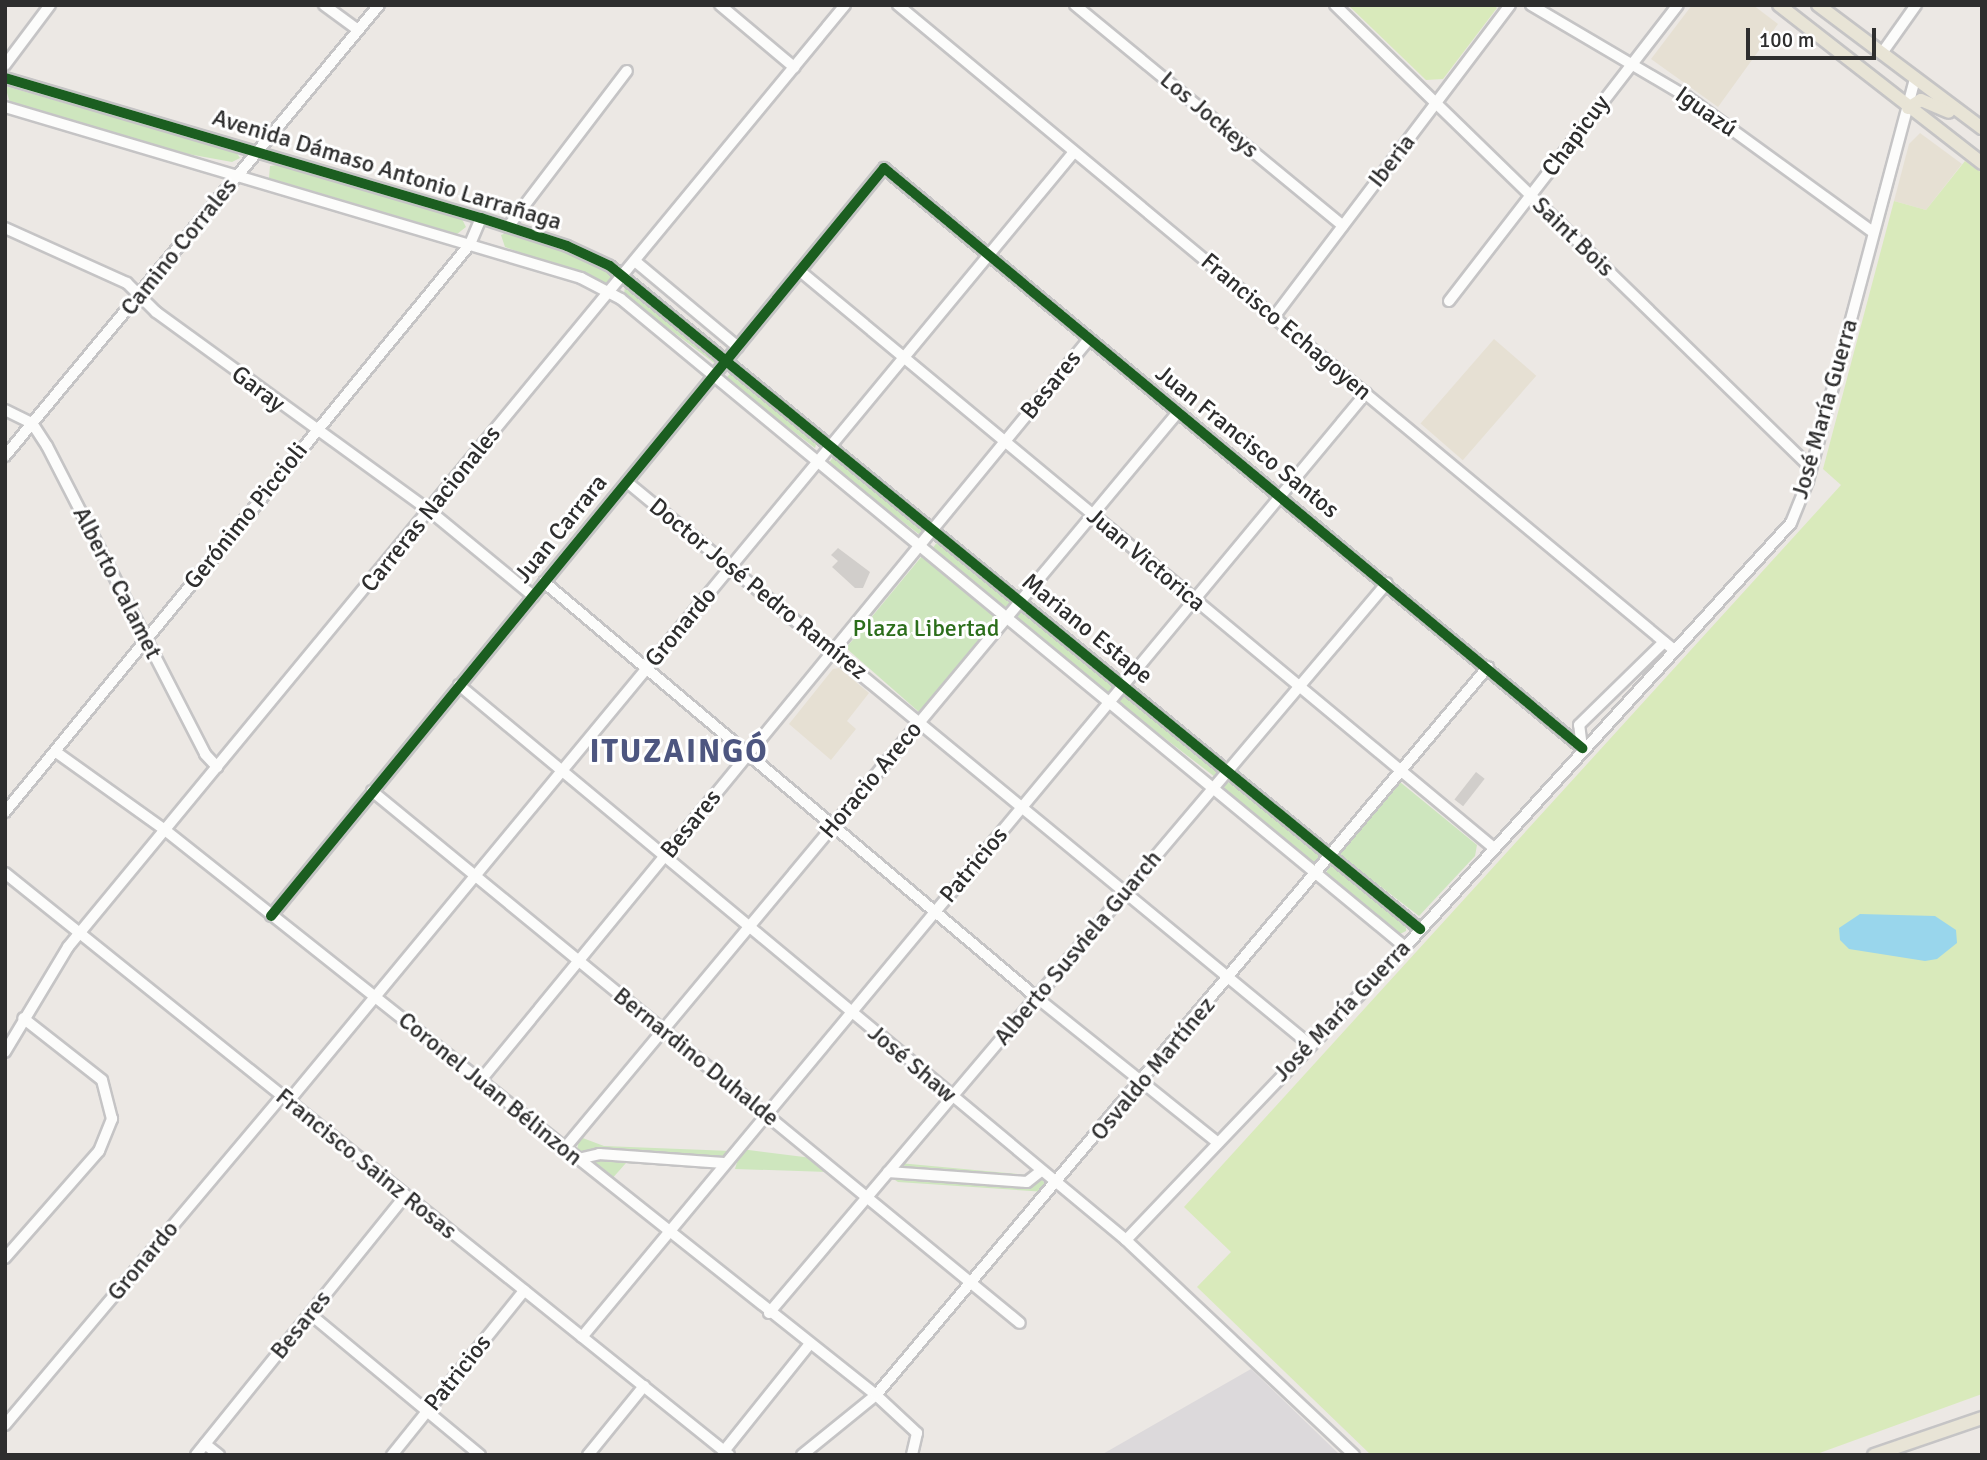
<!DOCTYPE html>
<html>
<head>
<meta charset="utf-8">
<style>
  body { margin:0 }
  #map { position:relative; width:1987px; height:1460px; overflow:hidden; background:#ece8e4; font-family:Signika,sans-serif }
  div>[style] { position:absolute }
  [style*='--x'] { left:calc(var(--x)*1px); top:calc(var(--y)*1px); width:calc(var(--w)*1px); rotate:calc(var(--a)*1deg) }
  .industrial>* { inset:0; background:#dcd9db }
  .education>* { inset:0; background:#e6e0d3; transform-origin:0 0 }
  .green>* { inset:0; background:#cee6be }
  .pitch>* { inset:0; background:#d9eabb }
  .water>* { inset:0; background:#99d6ec }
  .building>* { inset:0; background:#d1cecb; transform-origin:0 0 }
  .roads { filter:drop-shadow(2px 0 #c5c4c5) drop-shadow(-2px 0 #c5c4c5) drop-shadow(0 2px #c5c4c5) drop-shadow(0 -2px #c5c4c5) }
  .minor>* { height:10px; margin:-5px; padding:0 5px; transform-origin:5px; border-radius:5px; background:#fcfcfb }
  .major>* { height:12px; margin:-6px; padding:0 6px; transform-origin:6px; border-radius:6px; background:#e8e4d6 }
  .cycleway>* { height:10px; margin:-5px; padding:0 5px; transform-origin:5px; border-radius:5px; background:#1b5e20 }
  span { translate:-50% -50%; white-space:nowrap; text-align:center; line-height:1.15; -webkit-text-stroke:6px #fff; paint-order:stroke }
  .street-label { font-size:24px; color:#2e2e2e }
  .park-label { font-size:24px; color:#2c6e1b }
  .district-label { font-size:32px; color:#4d5680; font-weight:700; letter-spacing:2px }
  .frame { position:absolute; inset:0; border:7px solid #2e2e2e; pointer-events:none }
  .scale { position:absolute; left:1746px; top:28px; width:130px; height:32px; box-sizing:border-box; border:4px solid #2e2e2e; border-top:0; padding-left:9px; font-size:21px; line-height:24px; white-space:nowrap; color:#2e2e2e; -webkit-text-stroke:5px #fff; paint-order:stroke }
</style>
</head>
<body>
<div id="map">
  <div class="industrial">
    <div style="clip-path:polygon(1251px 1369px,1340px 1455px,1101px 1455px)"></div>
  </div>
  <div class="education">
    <div style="clip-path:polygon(1692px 5px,1753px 5px,1778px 24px,1718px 107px,1651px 59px)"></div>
    <div style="clip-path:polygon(1920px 133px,1962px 164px,1926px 210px,1894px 201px,1909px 144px)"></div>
    <div style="left:1494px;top:339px;width:56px;height:112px;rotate:41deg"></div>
    <div style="clip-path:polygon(839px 668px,869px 693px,847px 721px,856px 729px,831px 760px,789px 724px,833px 669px)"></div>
  </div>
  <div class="green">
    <div style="clip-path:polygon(5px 86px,236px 152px,240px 158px,232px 162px,188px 154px,10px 103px)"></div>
    <div style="clip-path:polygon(277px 165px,462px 219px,466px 227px,457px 234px,269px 178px,270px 166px)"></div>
    <div style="clip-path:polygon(509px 232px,588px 260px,610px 272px,613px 281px,603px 283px,505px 247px,501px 235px)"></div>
    <div style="clip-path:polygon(625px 285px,718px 359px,717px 365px,624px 295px)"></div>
    <div style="clip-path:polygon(732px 372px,817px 441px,815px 448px,725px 379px)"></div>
    <div style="clip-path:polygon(834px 456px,922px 528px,920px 535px,828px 464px)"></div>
    <div style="clip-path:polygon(938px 541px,1010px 599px,1009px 605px,1003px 608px,932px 549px)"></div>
    <div style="clip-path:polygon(922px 556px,994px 614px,996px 622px,919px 712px,846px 648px)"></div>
    <div style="clip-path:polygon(1020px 611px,1114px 686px,1110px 695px,1017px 619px)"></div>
    <div style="clip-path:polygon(1123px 695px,1217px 770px,1215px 777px,1119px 703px)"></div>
    <div style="clip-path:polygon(1227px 781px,1320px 855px,1320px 860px,1314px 864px,1224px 788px)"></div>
    <div style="clip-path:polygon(1400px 782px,1477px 845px,1475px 856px,1419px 916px,1337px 853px)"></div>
    <div style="clip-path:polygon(1330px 865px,1406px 926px,1406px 931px,1400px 934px,1326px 873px)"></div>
    <div style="clip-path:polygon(580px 1137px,604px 1146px,731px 1151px,716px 1169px,626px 1163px,610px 1181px,576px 1153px)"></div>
    <div style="clip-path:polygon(741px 1149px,812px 1158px,828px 1172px,735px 1169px)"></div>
    <div style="clip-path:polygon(899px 1163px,1028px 1175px,1033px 1169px,1048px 1187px,1046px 1192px,898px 1182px,892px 1178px)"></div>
  </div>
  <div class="pitch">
    <div style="clip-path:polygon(1348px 5px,1493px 5px,1497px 8px,1443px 79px,1426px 80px)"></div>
    <div style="clip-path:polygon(1965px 161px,1982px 173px,1982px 1394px,1814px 1455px,1371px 1455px,1197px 1287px,1231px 1252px,1184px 1207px,1841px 485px,1823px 469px,1894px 201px,1926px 210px)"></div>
  </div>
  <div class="water">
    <div style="clip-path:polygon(1860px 914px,1935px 916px,1956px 930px,1957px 943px,1937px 959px,1925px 961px,1849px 949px,1840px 940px,1839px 928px)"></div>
  </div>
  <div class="building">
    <div style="clip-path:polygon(838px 548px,870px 572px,863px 588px,855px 588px,832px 567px,838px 561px,831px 555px)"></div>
    <div style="left:1476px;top:772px;width:11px;height:35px;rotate:38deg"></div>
  </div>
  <div class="roads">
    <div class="minor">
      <div style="--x:324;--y:5;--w:42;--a:36.3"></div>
      <div style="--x:720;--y:5;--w:97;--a:40"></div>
      <div style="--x:898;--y:5;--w:1009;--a:39.73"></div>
      <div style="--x:1075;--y:5;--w:347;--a:39.5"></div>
      <div style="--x:1335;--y:5;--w:664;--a:44.21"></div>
      <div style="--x:1531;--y:5;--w:181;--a:30.5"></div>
      <div style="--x:1687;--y:97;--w:230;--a:36"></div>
      <div style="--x:1882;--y:53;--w:59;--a:-54.7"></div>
      <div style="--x:5;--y:65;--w:75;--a:-53.1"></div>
      <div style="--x:5;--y:78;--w:496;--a:16.4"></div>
      <div style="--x:481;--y:218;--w:90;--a:18"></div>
      <div style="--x:567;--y:246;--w:47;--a:24.9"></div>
      <div style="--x:610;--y:266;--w:1047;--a:39.3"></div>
      <div style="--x:5;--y:107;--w:601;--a:16.53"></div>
      <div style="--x:581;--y:278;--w:45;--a:27.7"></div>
      <div style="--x:621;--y:299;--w:1017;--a:39.57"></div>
      <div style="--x:508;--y:227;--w:196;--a:-52.7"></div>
      <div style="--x:5;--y:228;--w:134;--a:24.3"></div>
      <div style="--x:127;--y:283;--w:41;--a:45"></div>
      <div style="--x:156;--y:312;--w:339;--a:36"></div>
      <div style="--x:430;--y:511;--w:134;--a:39.5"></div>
      <div style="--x:635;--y:261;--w:134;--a:39.9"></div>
      <div style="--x:800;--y:271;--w:903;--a:39.74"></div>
      <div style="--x:1449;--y:301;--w:374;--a:-52.3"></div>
      <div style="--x:1274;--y:317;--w:391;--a:-52.9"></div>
      <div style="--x:5;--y:410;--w:30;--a:26"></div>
      <div style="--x:32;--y:423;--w:27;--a:57"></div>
      <div style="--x:47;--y:446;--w:346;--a:62.8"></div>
      <div style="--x:205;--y:754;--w:18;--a:47"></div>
      <div style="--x:5;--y:456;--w:586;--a:-50.33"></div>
      <div style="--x:627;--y:482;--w:884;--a:39.49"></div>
      <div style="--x:544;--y:582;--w:644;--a:40.15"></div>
      <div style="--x:1036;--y:997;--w:233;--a:38.7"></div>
      <div style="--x:459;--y:685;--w:868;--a:39.76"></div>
      <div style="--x:1126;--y:1240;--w:313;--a:43.3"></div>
      <div style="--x:1582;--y:748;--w:23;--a:-97"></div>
      <div style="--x:1579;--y:725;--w:119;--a:-44.3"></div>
      <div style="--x:56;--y:752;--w:134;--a:35.6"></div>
      <div style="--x:165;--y:830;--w:908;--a:38.47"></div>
      <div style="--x:876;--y:1395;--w:56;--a:42.8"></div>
      <div style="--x:917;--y:1433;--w:23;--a:103"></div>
      <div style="--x:372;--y:791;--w:838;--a:39.39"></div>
      <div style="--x:5;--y:812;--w:734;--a:-50.69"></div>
      <div style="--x:470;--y:244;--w:28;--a:-67"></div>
      <div style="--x:5;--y:873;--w:929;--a:38.79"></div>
      <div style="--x:271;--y:916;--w:967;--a:-50.66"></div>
      <div style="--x:884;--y:168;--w:908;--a:39.72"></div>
      <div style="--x:5;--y:1052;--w:122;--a:-59"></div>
      <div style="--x:68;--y:947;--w:1221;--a:-50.48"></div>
      <div style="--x:480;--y:1081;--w:960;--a:-50.62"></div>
      <div style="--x:288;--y:1102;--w:1232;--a:-50.4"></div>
      <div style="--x:564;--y:1149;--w:959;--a:-50.2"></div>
      <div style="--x:578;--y:1159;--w:22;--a:-13"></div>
      <div style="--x:599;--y:1154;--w:125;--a:4.1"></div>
      <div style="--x:888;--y:1172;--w:139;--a:4.1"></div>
      <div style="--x:1027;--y:1182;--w:16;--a:-38"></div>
      <div style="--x:1126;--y:1240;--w:405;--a:-46.4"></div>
      <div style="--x:1405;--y:947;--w:573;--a:-47.69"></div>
      <div style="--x:1791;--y:523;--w:45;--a:-68"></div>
      <div style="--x:1808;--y:481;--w:417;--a:-75.1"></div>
      <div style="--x:5;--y:1258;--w:142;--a:-48.7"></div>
      <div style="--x:99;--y:1151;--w:35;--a:-68"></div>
      <div style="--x:112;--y:1119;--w:40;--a:-104.4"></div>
      <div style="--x:102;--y:1080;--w:100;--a:-141.9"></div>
      <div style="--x:769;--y:1313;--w:956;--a:-49.75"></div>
      <div style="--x:310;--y:1314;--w:221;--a:39.7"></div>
      <div style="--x:582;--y:1337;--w:1227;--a:-50.29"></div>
      <div style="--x:5;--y:1425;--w:429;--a:-49.9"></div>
      <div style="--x:205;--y:1444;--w:18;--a:38"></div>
      <div style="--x:724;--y:1451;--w:136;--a:-51.3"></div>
      <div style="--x:196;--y:1455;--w:333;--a:-51.1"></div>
      <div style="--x:392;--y:1455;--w:211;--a:-51.2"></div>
      <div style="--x:588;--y:1455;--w:89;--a:-50.9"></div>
      <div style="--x:802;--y:1455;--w:95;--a:-39"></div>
      <div style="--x:876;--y:1395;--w:951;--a:-49.95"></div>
    </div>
    <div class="major">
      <div style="--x:1779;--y:5;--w:257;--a:37.9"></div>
      <div style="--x:1818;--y:5;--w:205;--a:36.9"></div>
      <div style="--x:1908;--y:108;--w:15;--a:-32"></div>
      <div style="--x:1921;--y:100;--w:30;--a:23"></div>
      <div style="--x:1874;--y:1455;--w:114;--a:-18.9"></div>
    </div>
  </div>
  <div class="cycleway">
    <div style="--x:5;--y:78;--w:496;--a:16.4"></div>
    <div style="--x:481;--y:218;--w:90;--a:18"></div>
    <div style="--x:567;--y:246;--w:47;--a:24.9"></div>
    <div style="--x:610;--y:266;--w:1047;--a:39.3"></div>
    <div style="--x:271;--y:916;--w:967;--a:-50.66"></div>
    <div style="--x:884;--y:168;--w:908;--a:39.72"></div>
  </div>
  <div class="street-label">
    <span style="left:1706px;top:112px;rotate:35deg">Iguazú</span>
    <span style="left:1209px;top:115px;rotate:40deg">Los Jockeys</span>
    <span style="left:1576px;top:136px;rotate:-53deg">Chapicuy</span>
    <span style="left:1392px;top:161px;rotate:-52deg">Iberia</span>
    <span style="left:387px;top:170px;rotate:17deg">Avenida Dámaso Antonio Larrañaga</span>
    <span style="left:1573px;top:237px;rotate:44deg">Saint Bois</span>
    <span style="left:179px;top:247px;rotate:-51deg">Camino Corrales</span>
    <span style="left:1286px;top:327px;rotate:40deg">Francisco Echagoyen</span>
    <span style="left:1051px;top:385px;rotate:-51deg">Besares</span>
    <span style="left:258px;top:389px;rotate:37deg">Garay</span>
    <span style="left:1825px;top:409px;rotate:-74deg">José María Guerra</span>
    <span style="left:1247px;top:442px;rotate:39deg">Juan Francisco Santos</span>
    <span style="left:431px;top:509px;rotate:-51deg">Carreras Nacionales</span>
    <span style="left:246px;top:516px;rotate:-51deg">Gerónimo Piccioli</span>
    <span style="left:561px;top:529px;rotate:-51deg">Juan Carrara</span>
    <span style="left:1146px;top:560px;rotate:40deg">Juan Victorica</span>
    <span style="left:117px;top:583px;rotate:63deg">Alberto Calamet</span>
    <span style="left:758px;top:589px;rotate:39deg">Doctor José Pedro Ramírez</span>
    <span style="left:681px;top:627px;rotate:-50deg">Gronardo</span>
    <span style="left:1087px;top:629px;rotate:39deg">Mariano Estape</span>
    <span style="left:871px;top:780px;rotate:-50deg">Horacio Areco</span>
    <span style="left:691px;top:824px;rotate:-51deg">Besares</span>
    <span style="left:974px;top:865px;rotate:-50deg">Patricios</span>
    <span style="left:1078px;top:948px;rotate:-50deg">Alberto Susviela Guarch</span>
    <span style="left:1342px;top:1011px;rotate:-46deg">José María Guerra</span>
    <span style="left:696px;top:1057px;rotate:39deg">Bernardino Duhalde</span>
    <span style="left:912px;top:1064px;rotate:40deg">José Shaw</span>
    <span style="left:1153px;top:1069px;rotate:-50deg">Osvaldo Martínez</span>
    <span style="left:490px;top:1089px;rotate:39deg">Coronel Juan Bélinzon</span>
    <span style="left:366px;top:1164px;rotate:39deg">Francisco Sainz Rosas</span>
    <span style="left:143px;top:1261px;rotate:-50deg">Gronardo</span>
    <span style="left:301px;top:1325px;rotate:-51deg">Besares</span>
    <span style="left:458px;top:1373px;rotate:-51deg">Patricios</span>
  </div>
  <div class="park-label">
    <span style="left:926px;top:629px">Plaza Libertad</span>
  </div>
  <div class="district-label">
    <span style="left:679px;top:752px">ITUZAINGÓ</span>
  </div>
  <div class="frame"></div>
  <div class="scale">100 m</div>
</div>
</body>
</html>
